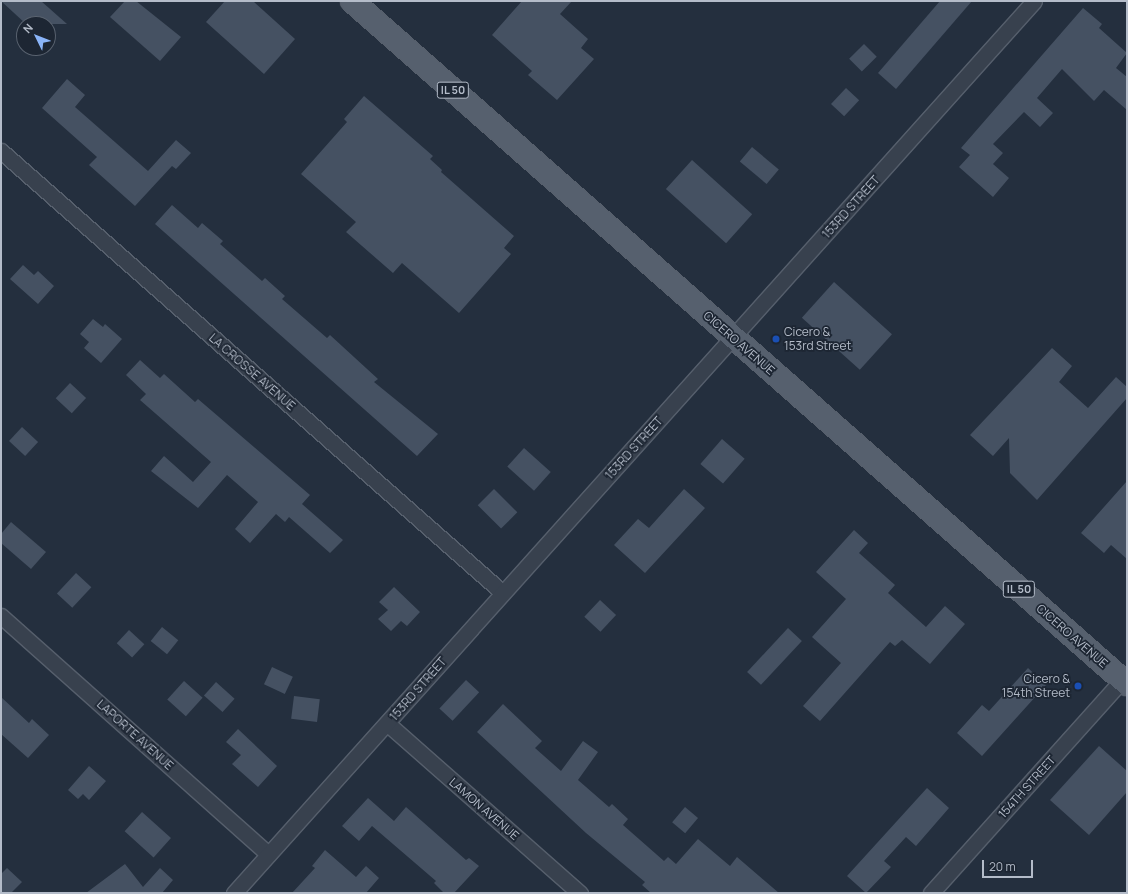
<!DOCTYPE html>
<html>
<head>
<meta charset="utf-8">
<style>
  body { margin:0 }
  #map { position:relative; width:1128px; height:894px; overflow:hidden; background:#242f3e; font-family:Manrope,sans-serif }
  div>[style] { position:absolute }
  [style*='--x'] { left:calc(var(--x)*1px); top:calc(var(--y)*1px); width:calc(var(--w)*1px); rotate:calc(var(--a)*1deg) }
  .building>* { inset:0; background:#455162; transform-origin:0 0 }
  .roads { filter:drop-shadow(1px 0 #565f6c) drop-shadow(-1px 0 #565f6c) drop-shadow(0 1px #565f6c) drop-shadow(0 -1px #565f6c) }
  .street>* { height:15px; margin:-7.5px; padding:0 7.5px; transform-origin:7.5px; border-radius:7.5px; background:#38414e }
  .primary>* { height:22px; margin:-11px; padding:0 11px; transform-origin:11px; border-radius:11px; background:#56606e }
  .dots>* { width:11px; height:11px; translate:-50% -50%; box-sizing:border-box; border:2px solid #1d2633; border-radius:50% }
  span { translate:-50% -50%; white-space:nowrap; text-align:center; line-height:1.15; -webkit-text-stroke:3.5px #1d2633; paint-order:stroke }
  .shield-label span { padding:1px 3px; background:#1d2633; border:1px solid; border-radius:3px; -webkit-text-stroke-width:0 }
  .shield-label { font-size:11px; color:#b4bcc9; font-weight:700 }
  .street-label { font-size:12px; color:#b4bcc9 }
  .poi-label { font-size:12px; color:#b4bcc9 }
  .left { translate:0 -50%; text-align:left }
  .right { translate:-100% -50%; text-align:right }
  .frame { position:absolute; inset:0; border:2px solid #b4bcc9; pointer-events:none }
  .north { position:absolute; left:16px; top:16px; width:40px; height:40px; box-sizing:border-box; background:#1d2633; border:1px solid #59626f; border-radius:50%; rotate:313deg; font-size:11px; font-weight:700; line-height:16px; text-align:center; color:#b4bcc9 }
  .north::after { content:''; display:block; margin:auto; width:14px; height:18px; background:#8ab4f8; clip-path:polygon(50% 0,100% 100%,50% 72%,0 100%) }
  .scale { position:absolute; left:982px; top:860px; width:51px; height:18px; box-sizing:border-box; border:2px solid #b4bcc9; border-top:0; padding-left:5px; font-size:12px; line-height:14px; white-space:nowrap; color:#b4bcc9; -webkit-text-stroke:3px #1d2633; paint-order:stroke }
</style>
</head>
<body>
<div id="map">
  <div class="building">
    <div style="clip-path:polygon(1px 1px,41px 1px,67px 24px,26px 24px)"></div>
    <div style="clip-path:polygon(125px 1px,136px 1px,181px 37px,160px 61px,110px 17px)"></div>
    <div style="clip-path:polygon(225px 1px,253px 1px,295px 39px,264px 74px,206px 22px)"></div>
    <div style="clip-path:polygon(522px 1px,572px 1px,560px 14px,588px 39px,581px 48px,594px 59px,557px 100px,528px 75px,532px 71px,492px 35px)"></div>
    <div style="clip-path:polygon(940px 1px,972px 1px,896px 89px,878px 73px)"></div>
    <div style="clip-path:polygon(1083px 8px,1102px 24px,1099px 28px,1127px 53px,1116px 68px,1127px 77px,1127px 110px,1104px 90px,1094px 101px,1062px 69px,1037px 98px,1053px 113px,1040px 127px,1024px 112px,993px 144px,1003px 153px,993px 164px,1009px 178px,993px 197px,959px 167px,970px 155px,961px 148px)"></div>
    <div style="left:864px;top:44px;width:18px;height:21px;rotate:45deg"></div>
    <div style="clip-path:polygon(67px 79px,85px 95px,75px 107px,148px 171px,176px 140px,191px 153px,176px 169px,172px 166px,135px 206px,89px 165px,97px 157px,42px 108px)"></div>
    <div style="left:846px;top:88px;width:18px;height:22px;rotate:43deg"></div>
    <div style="clip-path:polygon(364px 96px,433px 156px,430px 159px,442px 170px,441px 172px,514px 236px,504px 248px,511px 254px,459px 313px,402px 263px,393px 273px,346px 232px,356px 222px,301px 174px,347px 122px,344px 119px)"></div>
    <div style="left:752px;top:147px;width:35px;height:19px;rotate:40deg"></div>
    <div style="left:692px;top:160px;width:81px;height:39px;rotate:42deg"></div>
    <div style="clip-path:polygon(172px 205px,198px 228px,202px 223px,223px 241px,220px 244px,262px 281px,265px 278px,285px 296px,282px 299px,327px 338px,330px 335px,378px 379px,374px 382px,438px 434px,417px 456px,155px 224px)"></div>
    <div style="clip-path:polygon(23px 265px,34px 275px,38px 271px,54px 286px,38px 304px,10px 279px)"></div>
    <div style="left:834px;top:282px;width:78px;height:48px;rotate:42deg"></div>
    <div style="clip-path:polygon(93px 319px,103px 327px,105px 324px,122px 339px,101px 363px,84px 348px,89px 342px,80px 334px)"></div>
    <div style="clip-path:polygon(1052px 348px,1072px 366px,1059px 382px,1088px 408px,1116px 377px,1127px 387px,1127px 398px,1037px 500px,1010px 473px,1009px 438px,993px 456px,970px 435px)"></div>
    <div style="clip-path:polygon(140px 360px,160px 378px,164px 374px,195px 402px,198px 399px,310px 495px,302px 504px,343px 540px,330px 553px,289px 517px,285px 522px,276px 514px,250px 543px,235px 529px,258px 502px,227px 475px,198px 508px,151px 471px,164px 456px,193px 482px,211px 462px,140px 400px,146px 394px,126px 375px)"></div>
    <div style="left:70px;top:383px;width:22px;height:21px;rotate:43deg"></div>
    <div style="left:22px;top:427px;width:22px;height:19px;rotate:43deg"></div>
    <div style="left:722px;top:439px;width:30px;height:33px;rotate:41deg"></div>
    <div style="left:524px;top:448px;width:36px;height:25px;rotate:42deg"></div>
    <div style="clip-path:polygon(1127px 481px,1127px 559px,1111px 545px,1104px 553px,1081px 533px)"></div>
    <div style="left:494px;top:489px;width:33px;height:23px;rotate:45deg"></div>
    <div style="clip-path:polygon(684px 489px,705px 508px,645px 573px,614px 545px,638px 519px,649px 528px)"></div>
    <div style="clip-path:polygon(11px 522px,46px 552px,31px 569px,1px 543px,1px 534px)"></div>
    <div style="clip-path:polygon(854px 530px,868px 543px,859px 553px,895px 585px,888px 593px,926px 627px,945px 606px,965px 624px,930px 664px,902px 640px,895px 646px,890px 642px,820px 721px,803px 706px,841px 663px,812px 637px,846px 599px,816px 572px)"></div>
    <div style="left:76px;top:573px;width:21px;height:28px;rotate:43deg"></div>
    <div style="clip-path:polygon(394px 587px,420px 612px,407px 626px,401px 621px,391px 631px,378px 619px,388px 610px,379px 602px)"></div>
    <div style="left:600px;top:600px;width:22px;height:23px;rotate:43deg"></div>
    <div style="left:162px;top:627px;width:21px;height:18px;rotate:39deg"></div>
    <div style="left:788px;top:628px;width:19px;height:60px;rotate:43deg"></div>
    <div style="left:129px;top:630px;width:21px;height:18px;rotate:43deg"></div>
    <div style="left:272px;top:667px;width:23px;height:19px;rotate:25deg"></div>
    <div style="clip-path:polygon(1028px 668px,1046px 685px,982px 756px,957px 733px,982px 705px,989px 711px)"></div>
    <div style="left:466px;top:680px;width:18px;height:39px;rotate:43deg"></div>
    <div style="left:184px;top:681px;width:25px;height:25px;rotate:42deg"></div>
    <div style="left:216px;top:682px;width:25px;height:18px;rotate:42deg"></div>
    <div style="left:294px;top:696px;width:26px;height:23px;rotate:7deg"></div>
    <div style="clip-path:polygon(1px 697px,29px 723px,32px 719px,49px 735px,28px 758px,1px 734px)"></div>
    <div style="clip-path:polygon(503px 704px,542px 741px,535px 748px,561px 771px,583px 741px,598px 752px,578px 780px,609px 807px,612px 804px,628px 819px,623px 825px,664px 861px,668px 857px,676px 864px,698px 839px,730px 866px,737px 857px,779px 893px,651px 893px,642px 885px,645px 882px,586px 833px,477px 732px)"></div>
    <div style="clip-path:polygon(238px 729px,277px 766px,258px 787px,232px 764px,241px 755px,226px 742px)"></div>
    <div style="clip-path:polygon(1099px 746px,1127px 771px,1127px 792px,1089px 835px,1050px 800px)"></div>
    <div style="clip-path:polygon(89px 766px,106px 781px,89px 800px,83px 794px,78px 799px,68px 790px)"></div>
    <div style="clip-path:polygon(927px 788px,949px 808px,916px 846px,906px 837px,884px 861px,891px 867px,866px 893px,847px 876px)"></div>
    <div style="clip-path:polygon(368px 798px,394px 821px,406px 807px,466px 860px,469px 858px,479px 866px,454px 893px,444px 893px,434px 883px,436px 881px,372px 826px,359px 841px,342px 826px)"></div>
    <div style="left:685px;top:807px;width:17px;height:20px;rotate:40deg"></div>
    <div style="left:142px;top:812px;width:39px;height:26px;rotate:42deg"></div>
    <div style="clip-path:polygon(325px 850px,356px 877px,366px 866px,379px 878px,366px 893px,292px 893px,315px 868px,312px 866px)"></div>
    <div style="clip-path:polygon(125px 864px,143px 887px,160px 868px,173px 880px,162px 893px,86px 893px)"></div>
    <div style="clip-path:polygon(7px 868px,22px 882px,11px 893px,1px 893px,1px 874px)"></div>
  </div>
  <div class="roads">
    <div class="street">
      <div style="--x:1;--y:151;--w:667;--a:41.36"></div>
      <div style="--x:1;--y:616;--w:358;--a:41.7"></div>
      <div style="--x:388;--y:724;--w:256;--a:41.4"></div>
      <div style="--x:234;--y:893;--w:1198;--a:-48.11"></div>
      <div style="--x:931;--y:893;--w:286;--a:-48.1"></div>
    </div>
    <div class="primary">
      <div style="--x:352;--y:1;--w:1033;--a:41.39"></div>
    </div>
  </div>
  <div class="dots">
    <div style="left:776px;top:339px;background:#1a4fb4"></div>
    <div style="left:1078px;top:686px;background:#1a4fb4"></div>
  </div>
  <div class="shield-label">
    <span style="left:453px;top:90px">IL 50</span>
    <span style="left:1019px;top:589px">IL 50</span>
  </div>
  <div class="street-label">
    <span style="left:851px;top:207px;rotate:-48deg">153RD STREET</span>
    <span style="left:739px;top:343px;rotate:41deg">CICERO AVENUE</span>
    <span style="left:252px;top:372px;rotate:41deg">LA CROSSE AVENUE</span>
    <span style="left:634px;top:448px;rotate:-48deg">153RD STREET</span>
    <span style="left:1072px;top:636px;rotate:41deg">CICERO AVENUE</span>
    <span style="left:418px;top:689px;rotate:-49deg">153RD STREET</span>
    <span style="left:135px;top:735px;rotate:42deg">LAPORTE AVENUE</span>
    <span style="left:1027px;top:787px;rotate:-48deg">154TH STREET</span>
    <span style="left:484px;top:809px;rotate:41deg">LAMON AVENUE</span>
  </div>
  <div class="poi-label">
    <span class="left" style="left:784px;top:339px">Cicero &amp;<br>153rd Street</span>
    <span class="right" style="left:1070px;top:686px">Cicero &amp;<br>154th Street</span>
  </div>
  <div class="frame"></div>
  <div class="north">N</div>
  <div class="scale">20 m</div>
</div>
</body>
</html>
